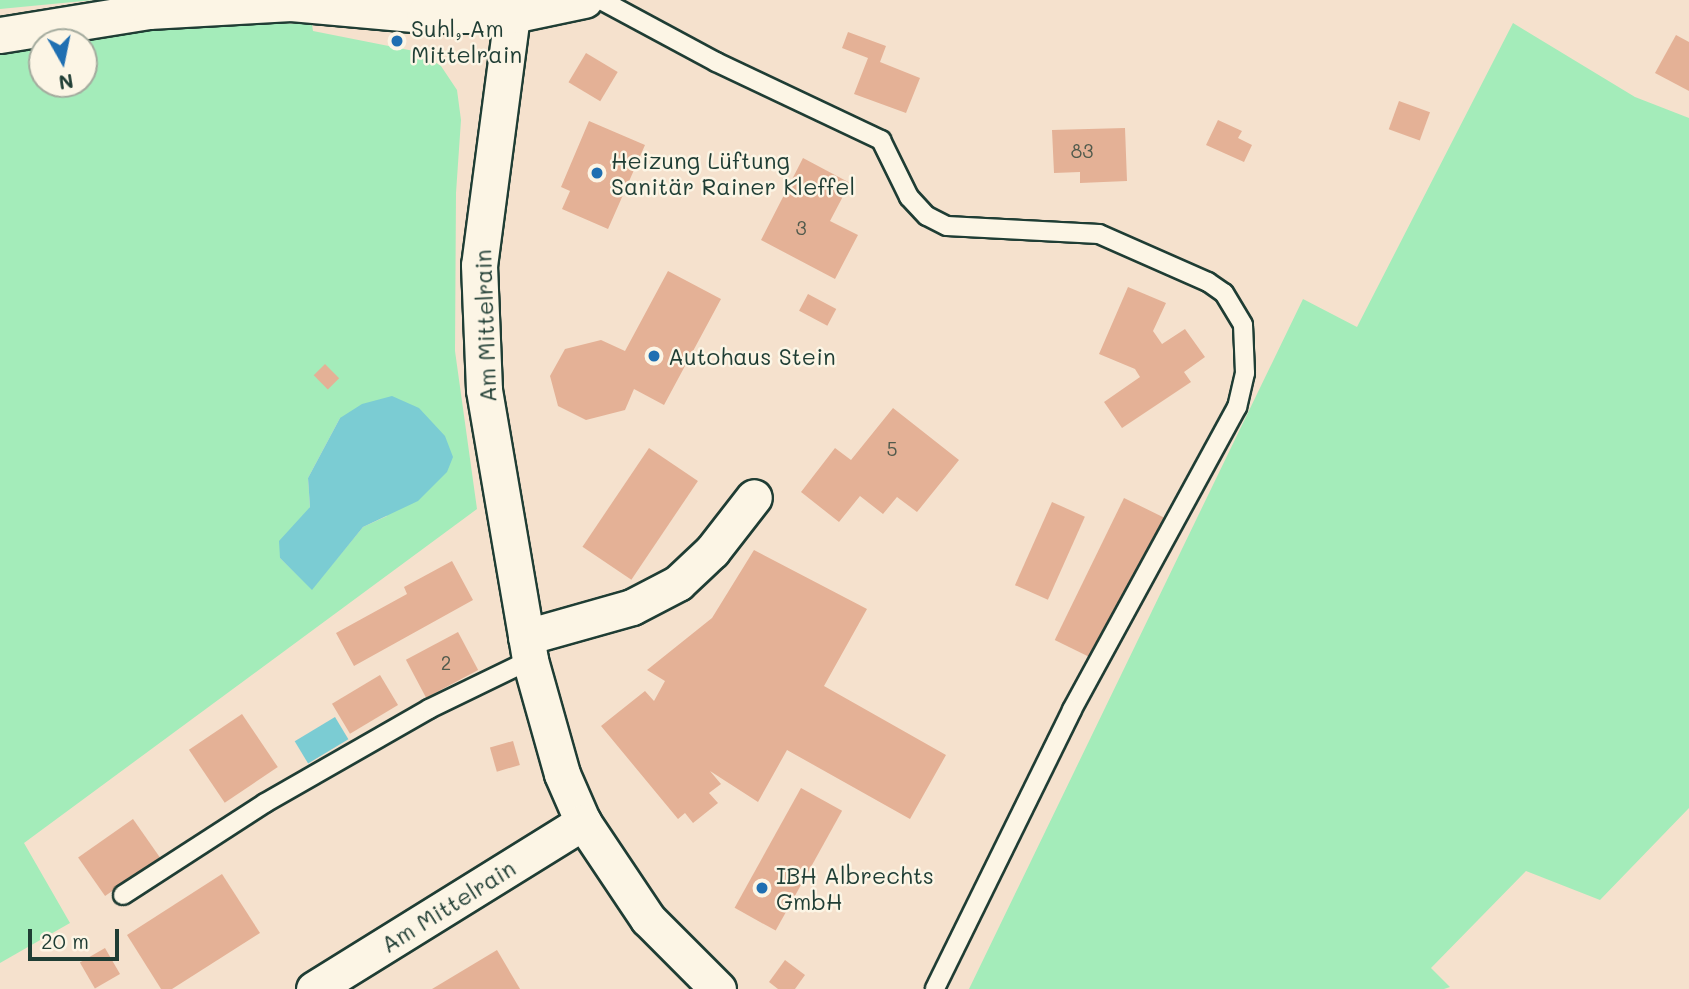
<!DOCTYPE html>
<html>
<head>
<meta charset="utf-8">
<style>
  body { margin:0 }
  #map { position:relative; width:1689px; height:989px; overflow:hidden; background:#f5e1cd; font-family:Mali,sans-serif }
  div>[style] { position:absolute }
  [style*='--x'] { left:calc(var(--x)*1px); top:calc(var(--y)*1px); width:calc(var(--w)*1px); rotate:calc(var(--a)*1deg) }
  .green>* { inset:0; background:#a4ecba }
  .water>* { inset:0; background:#7bccd3; transform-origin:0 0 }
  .building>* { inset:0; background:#e4b196; transform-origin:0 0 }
  .roads { filter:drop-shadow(2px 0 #1f3d34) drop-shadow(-2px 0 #1f3d34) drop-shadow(0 2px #1f3d34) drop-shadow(0 -2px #1f3d34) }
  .service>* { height:18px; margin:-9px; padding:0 9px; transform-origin:9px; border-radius:9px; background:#fcf5e5 }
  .minor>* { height:35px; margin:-17.5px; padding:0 17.5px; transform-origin:17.5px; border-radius:17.5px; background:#fcf5e5 }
  .dots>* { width:19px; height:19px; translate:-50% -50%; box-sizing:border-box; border:4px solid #fcf5e5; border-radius:50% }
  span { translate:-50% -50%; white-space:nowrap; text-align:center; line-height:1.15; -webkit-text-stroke:5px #fcf5e5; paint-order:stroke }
  .number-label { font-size:19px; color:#505a4c }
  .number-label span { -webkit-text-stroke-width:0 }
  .poi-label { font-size:23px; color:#1f3d34 }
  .left { translate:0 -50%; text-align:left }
  .street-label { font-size:23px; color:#1f3d34 }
  .north { position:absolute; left:28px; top:28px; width:70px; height:70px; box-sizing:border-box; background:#fcf5e5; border:2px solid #a4ab9e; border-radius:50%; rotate:171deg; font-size:19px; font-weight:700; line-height:28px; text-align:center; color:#1f3d34 }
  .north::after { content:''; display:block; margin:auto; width:24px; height:32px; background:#1f6fb2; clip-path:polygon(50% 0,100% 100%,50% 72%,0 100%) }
  .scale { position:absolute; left:28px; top:929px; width:91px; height:32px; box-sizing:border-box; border:4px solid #1f3d34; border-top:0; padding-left:9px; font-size:21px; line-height:24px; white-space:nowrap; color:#1f3d34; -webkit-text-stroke:5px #fcf5e5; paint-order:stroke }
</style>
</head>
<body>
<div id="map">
  <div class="green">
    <div style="clip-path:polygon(0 0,94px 0,0 9px)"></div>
    <div style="clip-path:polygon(evenodd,216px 22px,312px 24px,313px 31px,419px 52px,441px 66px,457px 90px,461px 120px,456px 193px,455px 351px,477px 509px,24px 843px,70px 923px,0 963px,0 50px,42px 42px,42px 84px,84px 84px,84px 42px,42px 42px,104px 30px,216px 22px,340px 418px,387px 516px,363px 527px,312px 589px,280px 558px,310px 507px,308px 478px,340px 418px)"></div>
    <div style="clip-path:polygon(1513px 23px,1635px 97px,1689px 118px,1689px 808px,1600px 900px,1526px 871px,1431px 968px,1450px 987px,1444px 989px,969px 989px,1303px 299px,1357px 327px)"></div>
  </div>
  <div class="water">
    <div style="clip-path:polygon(392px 396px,419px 408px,445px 436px,453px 457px,447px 472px,418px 501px,363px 527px,312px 590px,280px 558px,279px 541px,310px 507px,308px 478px,340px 418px,362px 404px)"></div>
    <div style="left:335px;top:717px;width:26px;height:47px;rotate:59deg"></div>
  </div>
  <div class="building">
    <div style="clip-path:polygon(848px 32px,886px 46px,880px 62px,920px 78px,906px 113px,854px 94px,868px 58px,842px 48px)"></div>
    <div style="clip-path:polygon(1676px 35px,1689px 42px,1689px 91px,1655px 73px)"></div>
    <div style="left:586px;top:53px;width:37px;height:34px;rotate:31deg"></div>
    <div style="left:1399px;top:101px;width:33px;height:30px;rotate:20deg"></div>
    <div style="clip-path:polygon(1218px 120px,1242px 131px,1238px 138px,1252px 145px,1244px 162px,1206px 145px)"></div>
    <div style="clip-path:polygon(589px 121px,645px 145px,608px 229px,562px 209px,570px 191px,561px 187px)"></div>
    <div style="clip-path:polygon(1125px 128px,1127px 181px,1080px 183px,1080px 172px,1054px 173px,1052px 130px)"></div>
    <div style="clip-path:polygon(803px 158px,850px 183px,830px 221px,858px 235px,835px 279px,761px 240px)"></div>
    <div style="clip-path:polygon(668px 271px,721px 299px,664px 405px,634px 389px,625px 410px,586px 420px,558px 406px,550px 376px,565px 349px,601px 340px,625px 351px)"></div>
    <div style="clip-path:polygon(1128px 287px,1166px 303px,1153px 331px,1162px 344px,1185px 329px,1205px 357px,1184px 372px,1191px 382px,1122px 428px,1104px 402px,1140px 377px,1135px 369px,1099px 354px)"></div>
    <div style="left:808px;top:294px;width:32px;height:19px;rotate:28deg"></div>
    <div style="left:325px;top:364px;width:20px;height:16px;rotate:45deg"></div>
    <div style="clip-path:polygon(893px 408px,959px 460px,917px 512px,897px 497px,883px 514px,860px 496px,839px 522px,801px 492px,835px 448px,851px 460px)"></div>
    <div style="left:649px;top:448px;width:59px;height:119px;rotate:34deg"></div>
    <div style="left:1124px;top:498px;width:46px;height:158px;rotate:26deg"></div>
    <div style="left:1052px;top:502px;width:36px;height:91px;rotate:24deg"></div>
    <div style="clip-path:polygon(754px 550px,867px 609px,824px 686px,946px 755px,910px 819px,787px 750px,758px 802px,710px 771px,721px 784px,709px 793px,718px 803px,693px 823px,685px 813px,678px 819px,601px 726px,645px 691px,654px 701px,665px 681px,647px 670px,712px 618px)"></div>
    <div style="clip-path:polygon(452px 561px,473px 600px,354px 666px,336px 633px,407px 594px,404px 587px)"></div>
    <div style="left:458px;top:632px;width:43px;height:59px;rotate:62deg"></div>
    <div style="left:380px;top:675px;width:35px;height:56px;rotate:59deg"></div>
    <div style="left:242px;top:714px;width:64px;height:64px;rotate:56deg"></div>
    <div style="left:513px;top:741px;width:25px;height:24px;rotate:74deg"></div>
    <div style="left:801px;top:788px;width:47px;height:137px;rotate:29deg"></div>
    <div style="left:133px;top:819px;width:47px;height:67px;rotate:55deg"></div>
    <div style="clip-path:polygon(222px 874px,260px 933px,172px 989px,161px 989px,127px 935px)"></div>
    <div style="left:105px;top:948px;width:30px;height:29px;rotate:60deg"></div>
    <div style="clip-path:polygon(497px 950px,520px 989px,432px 989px)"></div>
    <div style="clip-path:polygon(785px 960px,805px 975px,795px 989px,778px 989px,769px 982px)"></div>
  </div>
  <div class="roads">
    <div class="service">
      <div style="--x:601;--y:0;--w:131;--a:28.3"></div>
      <div style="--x:716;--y:62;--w:183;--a:25.3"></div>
      <div style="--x:881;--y:140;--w:64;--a:63.8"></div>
      <div style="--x:909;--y:197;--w:26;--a:47"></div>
      <div style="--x:927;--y:216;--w:22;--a:27"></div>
      <div style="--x:947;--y:226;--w:152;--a:3"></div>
      <div style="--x:1099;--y:234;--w:119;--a:23.8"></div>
      <div style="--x:1208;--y:282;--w:19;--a:35"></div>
      <div style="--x:1224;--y:293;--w:37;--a:59"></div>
      <div style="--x:1243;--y:325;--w:48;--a:87.6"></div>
      <div style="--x:1245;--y:373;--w:35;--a:103"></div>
      <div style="--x:1237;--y:407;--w:345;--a:118.6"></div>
      <div style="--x:1072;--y:710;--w:311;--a:116.2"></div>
      <div style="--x:123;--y:895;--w:169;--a:-32.9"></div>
      <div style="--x:265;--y:803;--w:189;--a:-29.8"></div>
      <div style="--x:429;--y:709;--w:112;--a:-25.9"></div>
    </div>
    <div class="minor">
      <div style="--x:512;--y:15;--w:252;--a:97.5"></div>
      <div style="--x:479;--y:265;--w:125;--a:87.7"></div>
      <div style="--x:484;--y:390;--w:274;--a:80.3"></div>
      <div style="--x:530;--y:660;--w:118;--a:74.3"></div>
      <div style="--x:562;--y:774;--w:52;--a:66.4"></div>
      <div style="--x:583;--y:822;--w:117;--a:56.2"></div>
      <div style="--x:648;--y:919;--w:99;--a:45"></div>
      <div style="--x:0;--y:35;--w:151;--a:-9.2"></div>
      <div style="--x:149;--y:11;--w:142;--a:-3.2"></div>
      <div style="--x:291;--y:3;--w:134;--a:5.2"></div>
      <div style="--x:424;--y:15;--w:88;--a:0"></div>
      <div style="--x:512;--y:15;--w:74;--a:-11.8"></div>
      <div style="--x:526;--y:637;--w:110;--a:-15.8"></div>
      <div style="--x:632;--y:607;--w:52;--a:-27.6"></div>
      <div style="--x:678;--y:583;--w:47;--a:-43.3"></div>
      <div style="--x:712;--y:551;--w:68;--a:-52.1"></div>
      <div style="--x:314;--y:989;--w:317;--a:-31.8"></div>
    </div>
  </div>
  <div class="dots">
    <div style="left:397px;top:41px;background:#1f6fb2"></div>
    <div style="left:597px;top:173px;background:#1f6fb2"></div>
    <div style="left:654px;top:356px;background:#1f6fb2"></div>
    <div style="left:762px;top:888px;background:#1f6fb2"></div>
  </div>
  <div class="number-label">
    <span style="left:1082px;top:151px">83</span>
    <span style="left:801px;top:228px">3</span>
    <span style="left:892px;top:449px">5</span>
    <span style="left:446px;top:663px">2</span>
  </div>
  <div class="poi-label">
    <span class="left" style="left:411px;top:41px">Suhl, Am<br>Mittelrain</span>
    <span class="left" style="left:611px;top:173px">Heizung Lüftung<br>Sanitär Rainer Kleffel</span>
    <span class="left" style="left:668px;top:356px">Autohaus Stein</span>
    <span class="left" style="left:776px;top:888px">IBH Albrechts<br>GmbH</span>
  </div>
  <div class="street-label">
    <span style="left:485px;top:326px;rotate:-92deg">Am Mittelrain</span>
    <span style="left:448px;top:906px;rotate:-32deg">Am Mittelrain</span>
  </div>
  <div class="north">N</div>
  <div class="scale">20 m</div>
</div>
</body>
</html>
